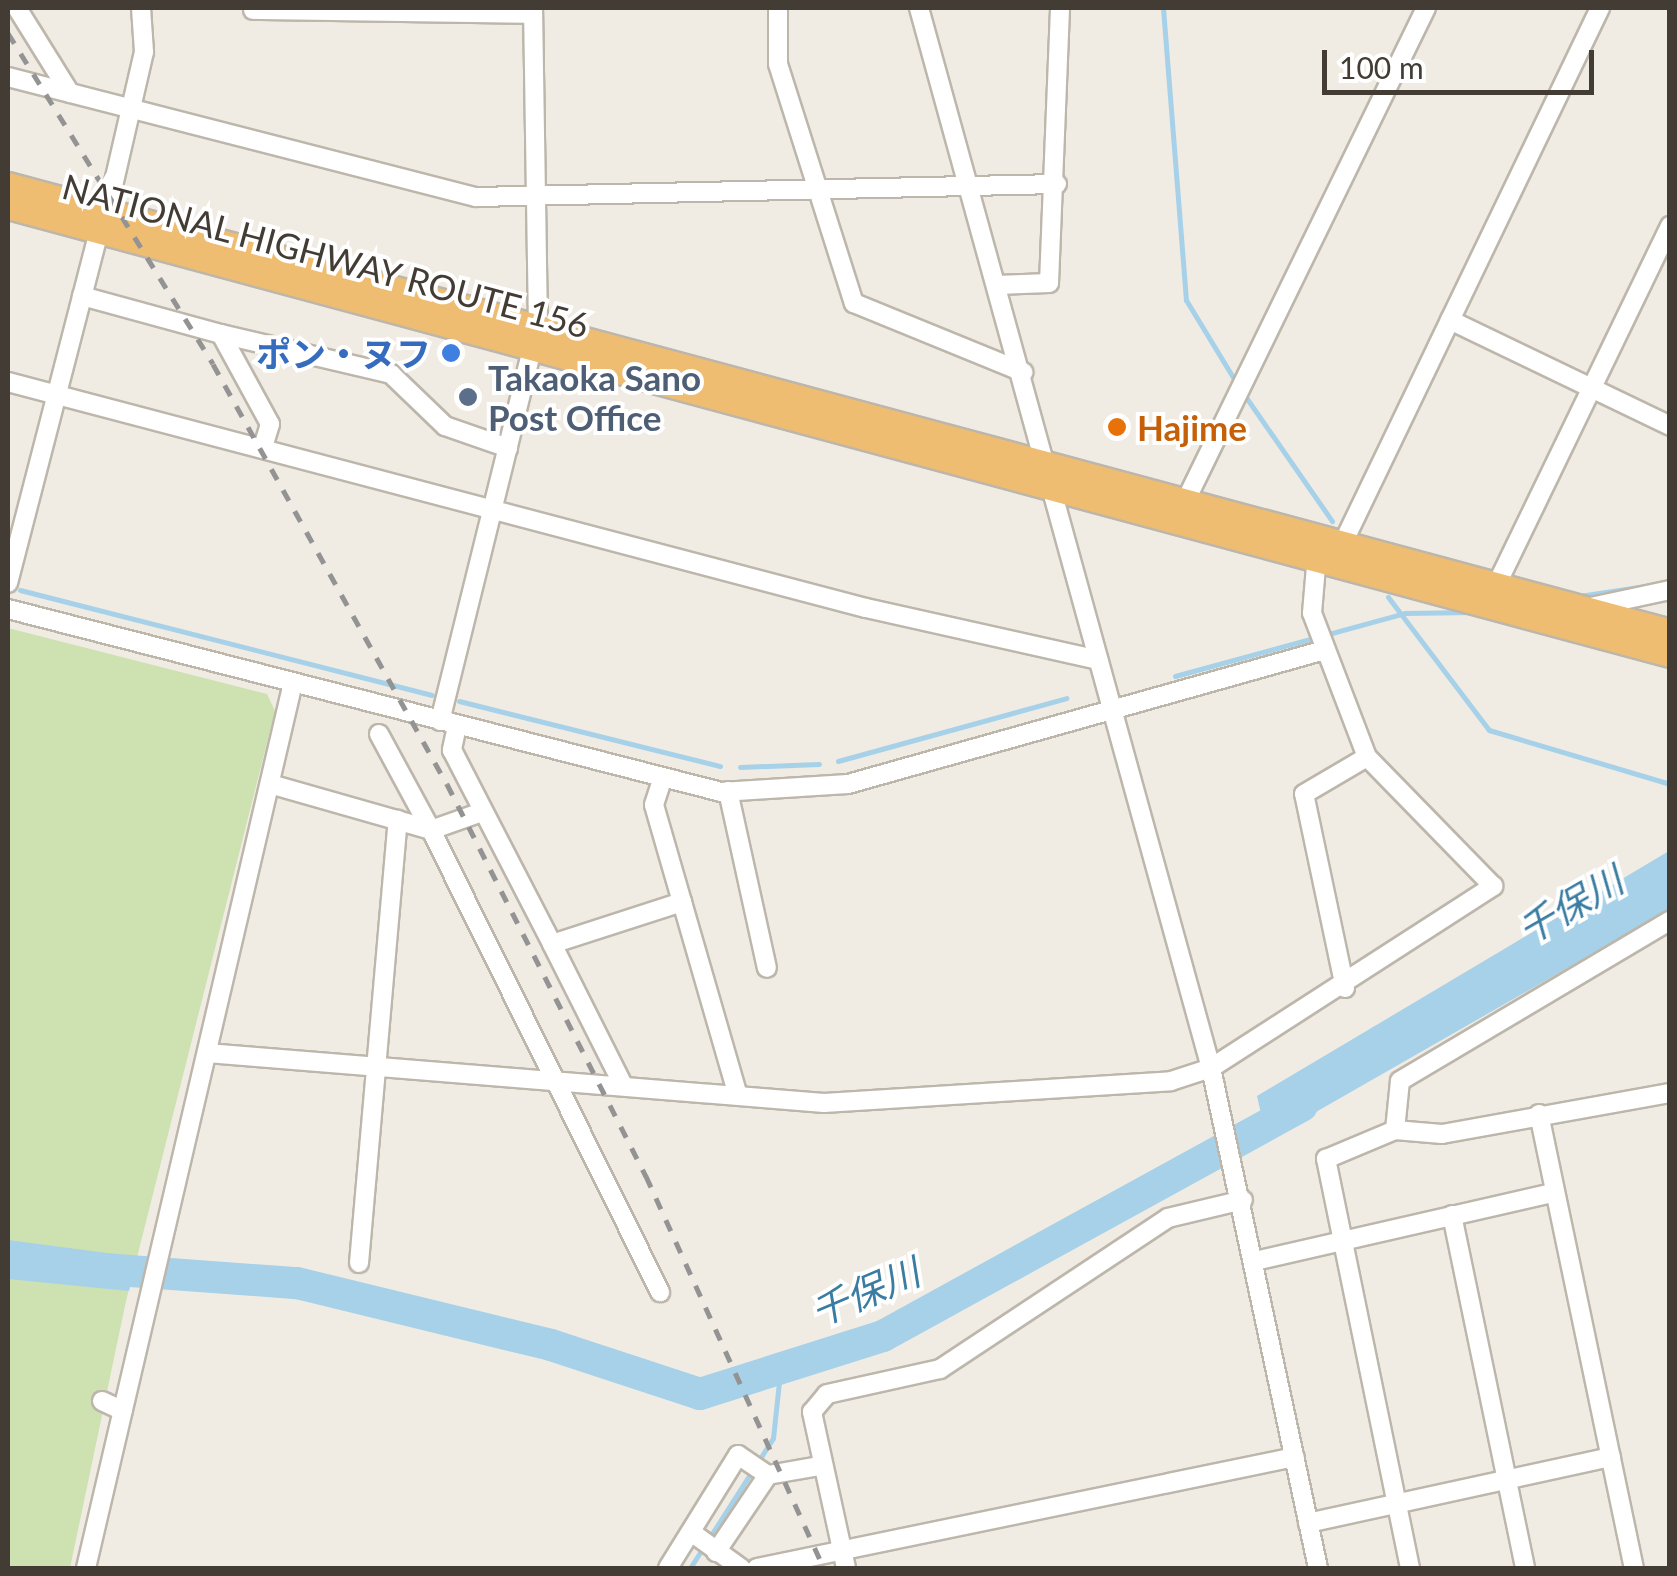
<!DOCTYPE html>
<html>
<head>
<meta charset="utf-8">
<style>
  body { margin:0 }
  #map { position:relative; width:1677px; height:1576px; overflow:hidden; background:#f0ece4; font-family:Lato,"Noto Sans JP",sans-serif }
  div>[style] { position:absolute }
  [style*='--x'] { left:calc(var(--x)*1px); top:calc(var(--y)*1px); width:calc(var(--w)*1px); rotate:calc(var(--a)*1deg) }
  .green>* { inset:0; background:#cee1b1 }
  .water>* { inset:0; background:#a6d1e8 }
  .stream>* { height:5px; margin:-2.5px; padding:0 2.5px; transform-origin:2.5px; border-radius:2.5px; background:#a6d1e8 }
  .river>* { height:32px; margin:-16px; padding:0 16px; transform-origin:16px; border-radius:16px; background:#a6d1e8 }
  .roads { filter:drop-shadow(2px 0 #bdb6ab) drop-shadow(-2px 0 #bdb6ab) drop-shadow(0 2px #bdb6ab) drop-shadow(0 -2px #bdb6ab) }
  .minor>* { height:18px; margin:-9px; padding:0 9px; transform-origin:9px; border-radius:9px; background:#fff }
  .highway>* { height:25px; margin:-12.5px; padding:0 12.5px; transform-origin:12.5px; border-radius:12.5px; background:#efbd71 }
  .rail>* { height:5px; margin-top:-2.5px; transform-origin:0; background:repeating-linear-gradient(90deg,#939393 0 12px,transparent 0 24px) }
  .dots>* { width:28px; height:28px; translate:-50% -50%; box-sizing:border-box; border:5px solid #fff; border-radius:50% }
  span { translate:-50% -50%; white-space:nowrap; text-align:center; line-height:1.15; -webkit-text-stroke:8px #fff; paint-order:stroke }
  .street-label { font-size:35px; color:#423c35 }
  .shop-label { font-size:35px; color:#366cbe; font-weight:700 }
  .right { translate:-100% -50%; text-align:right }
  .service-label { font-size:35px; color:#4e5e75; font-weight:700 }
  .left { translate:0 -50%; text-align:left }
  .food-label { font-size:35px; color:#c56008; font-weight:700 }
  .water-label { font-size:38px; color:#3a7ca2; font-style:italic }
  .frame { position:absolute; inset:0; border:10px solid #423c35; pointer-events:none }
  .scale { position:absolute; left:1322px; top:50px; width:272px; height:45px; box-sizing:border-box; border:5px solid #423c35; border-top:0; padding-left:12px; font-size:30px; line-height:35px; white-space:nowrap; color:#423c35; -webkit-text-stroke:8px #fff; paint-order:stroke }
</style>
</head>
<body>
<div id="map">
  <div class="green">
    <div style="clip-path:polygon(8px 628px,267px 694px,275px 711px,126px 1301px,70px 1568px,8px 1568px)"></div>
  </div>
  <div class="water">
    <div style="clip-path:polygon(1669px 851px,1669px 910px,1267px 1140px,1257px 1096px)"></div>
    <div style="clip-path:polygon(8px 1240px,137px 1257px,129px 1291px,8px 1279px)"></div>
  </div>
  <div class="stream">
    <div style="--x:1163;--y:8;--w:293;--a:85.5"></div>
    <div style="--x:1186;--y:300;--w:98;--a:58.7"></div>
    <div style="--x:1243;--y:393;--w:156;--a:55.2"></div>
    <div style="--x:20;--y:590;--w:425;--a:14.3"></div>
    <div style="--x:1579;--y:596;--w:74;--a:-8.6"></div>
    <div style="--x:1388;--y:597;--w:167;--a:52.8"></div>
    <div style="--x:1489;--y:730;--w:189;--a:16.6"></div>
    <div style="--x:1175;--y:676;--w:238;--a:-15.3"></div>
    <div style="--x:1405;--y:613;--w:69;--a:-0.8"></div>
    <div style="--x:459;--y:701;--w:269;--a:14"></div>
    <div style="--x:838;--y:761;--w:237;--a:-15.4"></div>
    <div style="--x:740;--y:767;--w:79;--a:-2.2"></div>
    <div style="--x:690;--y:1568;--w:154;--a:-57.4"></div>
    <div style="--x:773;--y:1438;--w:66;--a:-83.9"></div>
  </div>
  <div class="river">
    <div style="--x:8;--y:1262;--w:290;--a:4.2"></div>
    <div style="--x:297;--y:1283;--w:261;--a:13.7"></div>
    <div style="--x:551;--y:1345;--w:157;--a:18.2"></div>
    <div style="--x:700;--y:1394;--w:192;--a:-17.6"></div>
    <div style="--x:883;--y:1336;--w:478;--a:-28.8"></div>
  </div>
  <div class="roads">
    <div class="minor">
      <div style="--x:17;--y:8;--w:100;--a:58.1"></div>
      <div style="--x:778;--y:8;--w:56;--a:90"></div>
      <div style="--x:778;--y:64;--w:251;--a:72.4"></div>
      <div style="--x:854;--y:303;--w:183;--a:22.2"></div>
      <div style="--x:919;--y:8;--w:1099;--a:74.6"></div>
      <div style="--x:1211;--y:1068;--w:511;--a:77.92"></div>
      <div style="--x:253;--y:10;--w:280;--a:0.8"></div>
      <div style="--x:8;--y:77;--w:483;--a:14.4"></div>
      <div style="--x:476;--y:197;--w:581;--a:-1.28"></div>
      <div style="--x:107;--y:212;--w:164;--a:-77"></div>
      <div style="--x:144;--y:52;--w:44;--a:-93.9"></div>
      <div style="--x:997;--y:285;--w:52;--a:-2.2"></div>
      <div style="--x:1049;--y:283;--w:275;--a:-87.7"></div>
      <div style="--x:82;--y:296;--w:144;--a:15.3"></div>
      <div style="--x:1450;--y:320;--w:244;--a:25.7"></div>
      <div style="--x:8;--y:382;--w:887;--a:14.76"></div>
      <div style="--x:866;--y:608;--w:238;--a:12.6"></div>
      <div style="--x:263;--y:447;--w:24;--a:-73"></div>
      <div style="--x:270;--y:424;--w:102;--a:-118.6"></div>
      <div style="--x:221;--y:334;--w:175;--a:13.2"></div>
      <div style="--x:391;--y:374;--w:75;--a:43.9"></div>
      <div style="--x:445;--y:426;--w:67;--a:19.2"></div>
      <div style="--x:1186;--y:500;--w:547;--a:-64"></div>
      <div style="--x:1343;--y:543;--w:594;--a:-64.34"></div>
      <div style="--x:8;--y:583;--w:363;--a:-75.5"></div>
      <div style="--x:1496;--y:586;--w:400;--a:-64.2"></div>
      <div style="--x:1586;--y:608;--w:86;--a:-12.1"></div>
      <div style="--x:8;--y:609;--w:736;--a:14.39"></div>
      <div style="--x:721;--y:792;--w:127;--a:-3.6"></div>
      <div style="--x:848;--y:784;--w:496;--a:-15.7"></div>
      <div style="--x:440;--y:721;--w:408;--a:-76.1"></div>
      <div style="--x:538;--y:325;--w:317;--a:-90.9"></div>
      <div style="--x:457;--y:726;--w:25;--a:102"></div>
      <div style="--x:452;--y:750;--w:218;--a:62.7"></div>
      <div style="--x:379;--y:734;--w:109;--a:61.6"></div>
      <div style="--x:431;--y:830;--w:54;--a:-19.4"></div>
      <div style="--x:662;--y:780;--w:26;--a:108"></div>
      <div style="--x:654;--y:805;--w:297;--a:73.9"></div>
      <div style="--x:270;--y:784;--w:167;--a:15.9"></div>
      <div style="--x:431;--y:830;--w:516;--a:63.63"></div>
      <div style="--x:728;--y:791;--w:181;--a:77.6"></div>
      <div style="--x:1345;--y:988;--w:198;--a:-101.9"></div>
      <div style="--x:1304;--y:794;--w:73;--a:-30.4"></div>
      <div style="--x:207;--y:1053;--w:619;--a:4.63"></div>
      <div style="--x:824;--y:1103;--w:348;--a:-3.6"></div>
      <div style="--x:1171;--y:1081;--w:42;--a:-18"></div>
      <div style="--x:1211;--y:1068;--w:336;--a:-32.8"></div>
      <div style="--x:1493;--y:886;--w:180;--a:-134.3"></div>
      <div style="--x:1367;--y:757;--w:154;--a:-110.9"></div>
      <div style="--x:1312;--y:613;--w:58;--a:-85.1"></div>
      <div style="--x:623;--y:1085;--w:158;--a:-116.7"></div>
      <div style="--x:552;--y:944;--w:137;--a:-17.9"></div>
      <div style="--x:1539;--y:1114;--w:464;--a:78.2"></div>
      <div style="--x:1395;--y:1130;--w:49;--a:-84.2"></div>
      <div style="--x:1400;--y:1081;--w:314;--a:-30.7"></div>
      <div style="--x:1452;--y:1215;--w:360;--a:78.3"></div>
      <div style="--x:1255;--y:1261;--w:306;--a:-12.9"></div>
      <div style="--x:359;--y:1263;--w:445;--a:-85"></div>
      <div style="--x:102;--y:1401;--w:23;--a:25"></div>
      <div style="--x:1308;--y:1523;--w:310;--a:-12.3"></div>
      <div style="--x:691;--y:1532;--w:62;--a:35.8"></div>
      <div style="--x:716;--y:1552;--w:93;--a:-56"></div>
      <div style="--x:86;--y:1568;--w:909;--a:-76.84"></div>
      <div style="--x:668;--y:1568;--w:133;--a:-58.2"></div>
      <div style="--x:738;--y:1455;--w:36;--a:34"></div>
      <div style="--x:768;--y:1475;--w:53;--a:-9.8"></div>
      <div style="--x:757;--y:1568;--w:549;--a:-11.66"></div>
      <div style="--x:846;--y:1568;--w:160;--a:-102.3"></div>
      <div style="--x:812;--y:1412;--w:23;--a:-50"></div>
      <div style="--x:827;--y:1394;--w:116;--a:-12.5"></div>
      <div style="--x:940;--y:1369;--w:273;--a:-33.5"></div>
      <div style="--x:1168;--y:1218;--w:77;--a:-13.5"></div>
      <div style="--x:1410;--y:1568;--w:418;--a:-101.6"></div>
      <div style="--x:1326;--y:1159;--w:75;--a:-22.8"></div>
      <div style="--x:1395;--y:1130;--w:47;--a:4.9"></div>
      <div style="--x:1442;--y:1134;--w:232;--a:-10.2"></div>
    </div>
    <div class="highway">
      <div style="--x:8;--y:185;--w:1721;--a:15.05"></div>
      <div style="--x:8;--y:206;--w:1721;--a:15.09"></div>
    </div>
  </div>
  <div class="rail">
    <div style="--x:8;--y:33;--w:389;--a:58.2"></div>
    <div style="--x:213;--y:364;--w:481;--a:60.9"></div>
    <div style="--x:447;--y:784;--w:440;--a:63.1"></div>
    <div style="--x:646;--y:1176;--w:431;--a:65.6"></div>
  </div>
  <div class="dots">
    <div style="left:451px;top:353px;background:#3f7fe0"></div>
    <div style="left:468px;top:397px;background:#5c6f8a"></div>
    <div style="left:1117px;top:427px;background:#e8710a"></div>
  </div>
  <div class="street-label">
    <span style="left:326px;top:255px;rotate:15deg">NATIONAL HIGHWAY ROUTE 156</span>
  </div>
  <div class="shop-label">
    <span class="right" style="left:431px;top:353px">ポン・ヌフ</span>
  </div>
  <div class="service-label">
    <span class="left" style="left:488px;top:397px">Takaoka Sano<br>Post Office</span>
  </div>
  <div class="food-label">
    <span class="left" style="left:1137px;top:427px">Hajime</span>
  </div>
  <div class="water-label">
    <span style="left:1570px;top:905px;rotate:-30deg">千保川</span>
    <span style="left:865px;top:1292px;rotate:-23deg">千保川</span>
  </div>
  <div class="frame"></div>
  <div class="scale">100 m</div>
</div>
</body>
</html>
